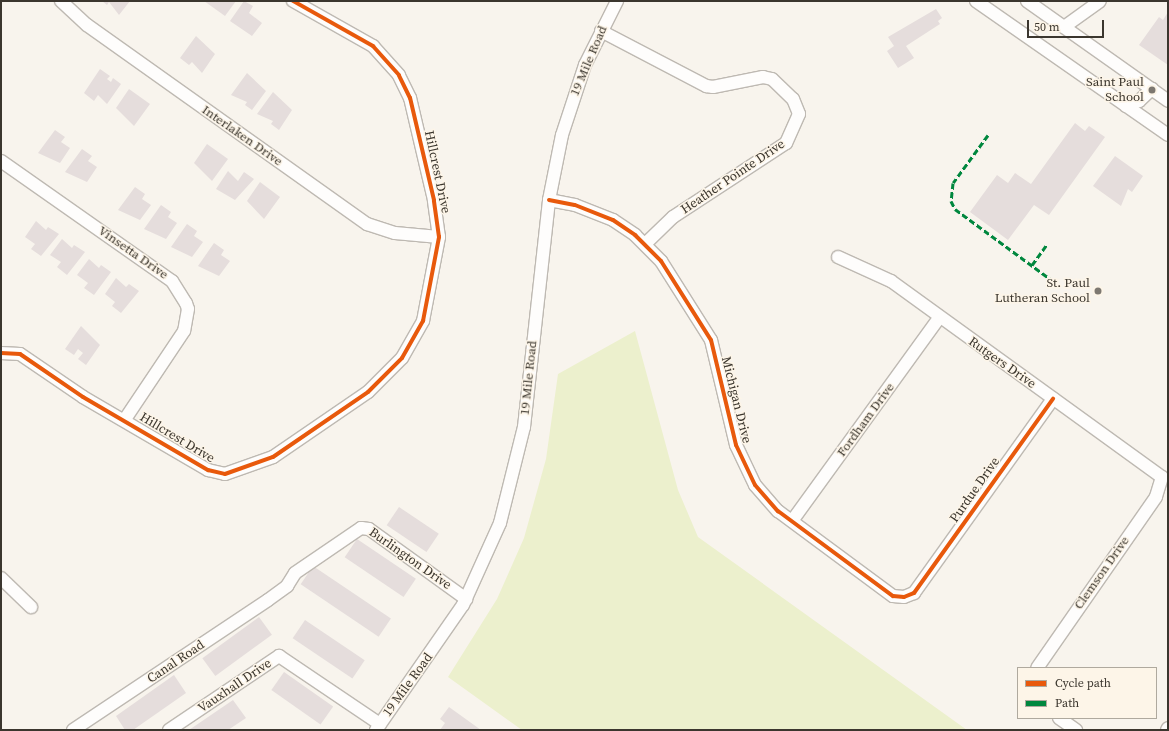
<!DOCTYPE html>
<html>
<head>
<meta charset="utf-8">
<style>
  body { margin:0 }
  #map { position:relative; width:1169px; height:731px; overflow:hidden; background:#f8f4ed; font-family:"Source Serif 4",serif }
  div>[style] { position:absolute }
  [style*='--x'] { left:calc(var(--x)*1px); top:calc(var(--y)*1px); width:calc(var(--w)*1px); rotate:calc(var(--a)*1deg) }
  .green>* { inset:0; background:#ecf0cd }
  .building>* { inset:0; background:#e5dddc; transform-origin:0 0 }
  .roads { filter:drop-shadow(1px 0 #beb9b2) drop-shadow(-1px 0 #beb9b2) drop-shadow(0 1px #beb9b2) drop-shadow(0 -1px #beb9b2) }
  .minor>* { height:12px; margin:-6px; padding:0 6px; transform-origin:6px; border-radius:6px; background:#fefdfc }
  .quiet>* { height:3px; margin-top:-1.5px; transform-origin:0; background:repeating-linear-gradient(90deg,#00873e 0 6px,transparent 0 9px) }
  .cycleway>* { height:4px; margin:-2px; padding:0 2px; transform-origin:2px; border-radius:2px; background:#e8590c }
  .dots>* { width:11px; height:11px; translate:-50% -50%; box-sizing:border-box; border:2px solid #fdf5e8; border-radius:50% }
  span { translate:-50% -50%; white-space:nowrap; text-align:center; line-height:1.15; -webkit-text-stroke:3px #fdf5e8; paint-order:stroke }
  .street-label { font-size:13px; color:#3b362e }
  .poi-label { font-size:13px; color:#3b362e }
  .right { translate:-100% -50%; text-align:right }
  .frame { position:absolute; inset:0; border:2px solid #3b362e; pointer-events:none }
  .legend { position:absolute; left:1017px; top:667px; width:140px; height:52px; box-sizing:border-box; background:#fdf5e8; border:1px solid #afa99e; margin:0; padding:5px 7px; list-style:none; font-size:12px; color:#3b362e }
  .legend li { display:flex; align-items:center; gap:8px; height:20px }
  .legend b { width:20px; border:1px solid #afa99e }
  .scale { position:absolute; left:1027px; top:20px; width:77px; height:18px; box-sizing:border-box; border:2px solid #3b362e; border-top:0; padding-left:5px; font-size:12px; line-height:14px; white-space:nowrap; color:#3b362e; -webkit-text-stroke:3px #fdf5e8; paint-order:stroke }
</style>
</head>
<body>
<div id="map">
  <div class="green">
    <div style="clip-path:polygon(635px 331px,678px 490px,698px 537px,967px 730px,522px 730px,448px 677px,497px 599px,524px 538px,546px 459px,558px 374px)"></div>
  </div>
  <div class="building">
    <div style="clip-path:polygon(102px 1px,130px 1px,119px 15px,109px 2px,107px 5px)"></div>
    <div style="clip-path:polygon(204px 1px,236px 1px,225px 16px)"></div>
    <div style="clip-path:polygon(244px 1px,253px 6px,249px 13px,262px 23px,252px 36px,230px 21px)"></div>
    <div style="clip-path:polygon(936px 9px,942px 18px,938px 21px,940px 24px,906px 46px,914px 58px,898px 68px,887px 51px,894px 46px,888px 37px)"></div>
    <div style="clip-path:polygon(1168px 12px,1168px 65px,1139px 45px,1159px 17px,1163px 20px)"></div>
    <div style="clip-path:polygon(196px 36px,215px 54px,202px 73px,192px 62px,189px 65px,180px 58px)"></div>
    <div style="clip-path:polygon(100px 69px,110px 76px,107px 79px,111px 82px,113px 78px,121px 84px,107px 104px,98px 95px,94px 101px,84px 93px)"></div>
    <div style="clip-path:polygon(247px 73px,266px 91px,252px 110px,245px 105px,247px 102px,231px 95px)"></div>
    <div style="clip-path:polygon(129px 89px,150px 104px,134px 126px,116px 108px)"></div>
    <div style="clip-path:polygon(273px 92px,292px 110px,279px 130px,271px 124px,273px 121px,257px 114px)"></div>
    <div style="clip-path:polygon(1075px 123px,1085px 131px,1089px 126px,1105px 137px,1049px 215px,1034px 205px,1008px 240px,970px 212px,997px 175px,1008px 183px,1015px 173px,1031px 184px)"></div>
    <div style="clip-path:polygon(55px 130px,65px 137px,61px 142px,70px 148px,60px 163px,38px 153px)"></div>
    <div style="clip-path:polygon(207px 144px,228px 159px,212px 181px,194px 163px)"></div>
    <div style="clip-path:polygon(82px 149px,92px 156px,88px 161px,97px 167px,87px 182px,65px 172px)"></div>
    <div style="clip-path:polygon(1115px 156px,1143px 176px,1132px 192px,1128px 189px,1121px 206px,1093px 186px)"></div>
    <div style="clip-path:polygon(228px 171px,238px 181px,244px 172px,254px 179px,235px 200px,216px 189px)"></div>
    <div style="clip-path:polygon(260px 182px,280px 197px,264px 219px,247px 201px)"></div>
    <div style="clip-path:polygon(135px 187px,145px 194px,142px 199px,151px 205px,140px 220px,118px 210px)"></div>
    <div style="clip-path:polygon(161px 205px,171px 212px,168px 217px,177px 223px,166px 239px,144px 229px)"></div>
    <div style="clip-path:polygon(36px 221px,46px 230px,48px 227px,59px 234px,41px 256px,31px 249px,35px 244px,25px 237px)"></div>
    <div style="clip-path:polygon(187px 224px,197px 231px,194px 236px,203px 242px,192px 257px,171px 247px)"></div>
    <div style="clip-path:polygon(62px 239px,72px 248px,74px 245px,85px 252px,67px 275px,57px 267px,61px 262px,50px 255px)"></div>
    <div style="clip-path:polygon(214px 243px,224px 250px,221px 255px,230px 261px,219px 276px,198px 266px)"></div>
    <div style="clip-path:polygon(89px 259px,99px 268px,101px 265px,111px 272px,94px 295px,84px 288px,88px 283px,77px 275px)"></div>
    <div style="clip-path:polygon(116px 278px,126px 287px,129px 284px,139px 291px,121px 313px,112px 306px,115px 302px,105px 294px)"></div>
    <div style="clip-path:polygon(81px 326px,100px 345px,86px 365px,78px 359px,83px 353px,78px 349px,74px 355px,65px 349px)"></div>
    <div style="left:399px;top:507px;width:48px;height:22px;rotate:34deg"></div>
    <div style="left:357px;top:539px;width:71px;height:22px;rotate:34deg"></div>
    <div style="left:313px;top:566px;width:94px;height:22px;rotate:34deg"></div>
    <div style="left:259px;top:617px;width:22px;height:70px;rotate:54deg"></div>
    <div style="left:305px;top:620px;width:72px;height:22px;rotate:34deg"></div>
    <div style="left:284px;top:672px;width:60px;height:22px;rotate:35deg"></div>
    <div style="clip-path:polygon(174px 675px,186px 693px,133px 730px,125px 730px,116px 716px)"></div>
    <div style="clip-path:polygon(233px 700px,246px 718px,228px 730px,189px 730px)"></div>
    <div style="clip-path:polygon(449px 707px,481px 730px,440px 730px,445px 723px,440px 719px)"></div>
  </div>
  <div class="roads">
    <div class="minor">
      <div style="--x:61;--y:1;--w:35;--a:43"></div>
      <div style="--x:87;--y:25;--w:344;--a:35.4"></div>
      <div style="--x:367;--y:224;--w:29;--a:18"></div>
      <div style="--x:395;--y:233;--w:44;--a:5.2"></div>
      <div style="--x:976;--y:1;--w:234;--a:34.9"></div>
      <div style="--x:1027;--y:1;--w:173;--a:35.3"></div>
      <div style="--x:1064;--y:27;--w:44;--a:-35.8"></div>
      <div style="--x:601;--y:31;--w:119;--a:27.6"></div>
      <div style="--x:706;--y:86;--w:7;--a:8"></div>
      <div style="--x:713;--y:87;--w:51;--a:-11.3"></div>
      <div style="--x:763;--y:77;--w:9;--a:13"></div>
      <div style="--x:772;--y:79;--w:29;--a:44"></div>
      <div style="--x:793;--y:99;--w:16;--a:68"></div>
      <div style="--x:799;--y:114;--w:32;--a:114"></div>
      <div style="--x:786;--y:143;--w:135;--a:146.8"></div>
      <div style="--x:673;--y:217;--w:39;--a:136"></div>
      <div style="--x:1126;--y:106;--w:14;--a:-21"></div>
      <div style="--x:1139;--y:101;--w:18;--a:-43"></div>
      <div style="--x:1;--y:161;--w:209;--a:35.1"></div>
      <div style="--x:172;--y:281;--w:26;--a:58"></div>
      <div style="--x:186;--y:303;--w:6;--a:72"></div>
      <div style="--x:188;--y:309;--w:22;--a:100"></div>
      <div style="--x:184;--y:331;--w:106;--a:123.8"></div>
      <div style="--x:549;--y:200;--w:26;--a:11"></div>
      <div style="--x:575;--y:205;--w:41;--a:21.5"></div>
      <div style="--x:613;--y:220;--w:27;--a:34"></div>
      <div style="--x:635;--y:235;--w:37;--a:45"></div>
      <div style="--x:661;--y:261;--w:93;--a:57.7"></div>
      <div style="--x:711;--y:340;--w:108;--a:76.6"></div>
      <div style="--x:736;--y:445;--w:44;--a:64.6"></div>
      <div style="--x:755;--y:485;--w:35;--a:49"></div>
      <div style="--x:778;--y:511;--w:143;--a:36.5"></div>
      <div style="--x:893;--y:596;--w:11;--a:5"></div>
      <div style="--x:904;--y:597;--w:11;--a:-22"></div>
      <div style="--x:914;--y:593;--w:239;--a:-54.4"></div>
      <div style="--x:838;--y:257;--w:58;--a:24.4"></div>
      <div style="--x:891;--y:281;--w:334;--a:35.9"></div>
      <div style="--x:1162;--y:477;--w:21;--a:107"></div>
      <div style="--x:1156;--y:497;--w:208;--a:124.8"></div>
      <div style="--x:1;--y:353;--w:19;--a:3"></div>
      <div style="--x:20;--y:354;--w:76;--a:34.3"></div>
      <div style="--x:83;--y:397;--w:145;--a:30.3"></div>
      <div style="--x:208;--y:470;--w:17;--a:13"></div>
      <div style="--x:225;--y:474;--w:51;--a:-19.5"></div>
      <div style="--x:273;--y:457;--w:115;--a:-34.4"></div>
      <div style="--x:368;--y:392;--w:48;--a:-45"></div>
      <div style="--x:402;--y:358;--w:43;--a:-60.4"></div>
      <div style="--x:423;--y:321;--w:86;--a:-79.2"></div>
      <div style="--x:439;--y:237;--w:37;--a:-98"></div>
      <div style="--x:434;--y:200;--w:105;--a:-103.2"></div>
      <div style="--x:410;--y:98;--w:25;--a:-116"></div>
      <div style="--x:399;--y:75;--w:39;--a:-132"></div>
      <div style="--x:373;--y:46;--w:92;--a:-150.6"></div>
      <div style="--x:792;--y:521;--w:251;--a:-54.1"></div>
      <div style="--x:1;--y:578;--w:42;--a:44"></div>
      <div style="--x:1059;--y:718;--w:21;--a:35"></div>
      <div style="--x:73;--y:730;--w:234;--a:-33.7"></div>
      <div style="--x:268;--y:600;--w:24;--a:-36"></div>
      <div style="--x:287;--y:586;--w:15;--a:-58"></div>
      <div style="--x:295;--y:573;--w:80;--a:-34.3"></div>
      <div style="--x:361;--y:528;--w:8;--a:7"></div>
      <div style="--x:369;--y:529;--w:120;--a:35.8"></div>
      <div style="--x:169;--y:730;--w:133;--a:-33.9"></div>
      <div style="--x:279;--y:656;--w:122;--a:34"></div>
      <div style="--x:376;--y:730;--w:152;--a:-55.2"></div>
      <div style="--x:463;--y:605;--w:90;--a:-65.7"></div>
      <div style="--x:500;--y:523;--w:99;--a:-76"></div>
      <div style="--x:524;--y:427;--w:228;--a:-83.7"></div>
      <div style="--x:549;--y:200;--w:66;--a:-78.7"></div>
      <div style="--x:562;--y:135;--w:74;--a:-71.8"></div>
      <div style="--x:585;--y:65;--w:72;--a:-63.4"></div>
      <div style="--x:1167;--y:730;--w:2;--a:-63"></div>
    </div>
  </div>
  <div class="quiet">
    <div style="--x:988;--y:135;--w:59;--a:126.1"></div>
    <div style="--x:953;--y:183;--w:18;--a:96"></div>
    <div style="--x:951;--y:201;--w:9;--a:63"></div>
    <div style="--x:955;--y:209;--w:122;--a:36.3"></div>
    <div style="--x:1032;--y:265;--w:26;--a:-54"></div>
  </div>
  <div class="cycleway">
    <div style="--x:549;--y:200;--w:26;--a:11"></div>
    <div style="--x:575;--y:205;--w:41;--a:21.5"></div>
    <div style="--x:613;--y:220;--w:27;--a:34"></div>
    <div style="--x:635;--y:235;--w:37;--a:45"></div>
    <div style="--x:661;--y:261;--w:93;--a:57.7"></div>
    <div style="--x:711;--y:340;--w:108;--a:76.6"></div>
    <div style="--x:736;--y:445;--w:44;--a:64.6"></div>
    <div style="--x:755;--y:485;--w:35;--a:49"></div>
    <div style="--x:778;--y:511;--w:143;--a:36.5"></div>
    <div style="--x:893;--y:596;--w:11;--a:5"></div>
    <div style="--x:904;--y:597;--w:11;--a:-22"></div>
    <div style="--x:914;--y:593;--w:239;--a:-54.4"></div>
    <div style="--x:1;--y:353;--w:19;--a:3"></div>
    <div style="--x:20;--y:354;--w:76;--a:34.3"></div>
    <div style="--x:83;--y:397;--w:145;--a:30.3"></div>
    <div style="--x:208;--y:470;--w:17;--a:13"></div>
    <div style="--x:225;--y:474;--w:51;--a:-19.5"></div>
    <div style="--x:273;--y:457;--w:115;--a:-34.4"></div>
    <div style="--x:368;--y:392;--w:48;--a:-45"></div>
    <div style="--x:402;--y:358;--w:43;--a:-60.4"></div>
    <div style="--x:423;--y:321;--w:86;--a:-79.2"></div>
    <div style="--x:439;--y:237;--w:37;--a:-98"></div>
    <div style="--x:434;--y:200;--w:105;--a:-103.2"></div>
    <div style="--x:410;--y:98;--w:25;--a:-116"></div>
    <div style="--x:399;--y:75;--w:39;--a:-132"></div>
    <div style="--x:373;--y:46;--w:92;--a:-150.6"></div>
  </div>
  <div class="dots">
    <div style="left:1152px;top:90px;background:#7d7871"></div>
    <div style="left:1098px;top:291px;background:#7d7871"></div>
  </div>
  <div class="street-label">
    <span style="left:589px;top:61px;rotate:-67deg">19 Mile Road</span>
    <span style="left:242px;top:136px;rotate:35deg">Interlaken Drive</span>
    <span style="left:437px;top:172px;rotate:78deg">Hillcrest Drive</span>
    <span style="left:733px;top:177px;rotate:-34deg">Heather Pointe Drive</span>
    <span style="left:133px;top:253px;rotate:35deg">Vinsetta Drive</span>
    <span style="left:1002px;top:363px;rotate:35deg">Rutgers Drive</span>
    <span style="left:529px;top:378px;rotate:-84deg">19 Mile Road</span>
    <span style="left:736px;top:400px;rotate:76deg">Michigan Drive</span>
    <span style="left:866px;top:420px;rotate:-54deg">Fordham Drive</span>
    <span style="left:177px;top:438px;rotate:31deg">Hillcrest Drive</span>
    <span style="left:975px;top:490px;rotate:-55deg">Purdue Drive</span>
    <span style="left:410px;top:559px;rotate:35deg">Burlington Drive</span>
    <span style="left:1102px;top:573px;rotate:-55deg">Clemson Drive</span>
    <span style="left:176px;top:662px;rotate:-34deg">Canal Road</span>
    <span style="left:408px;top:685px;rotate:-54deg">19 Mile Road</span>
    <span style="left:235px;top:686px;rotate:-34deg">Vauxhall Drive</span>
  </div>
  <div class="poi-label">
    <span class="right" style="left:1144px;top:90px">Saint Paul<br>School</span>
    <span class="right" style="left:1090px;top:291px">St. Paul<br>Lutheran School</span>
  </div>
  <div class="frame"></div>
  <ul class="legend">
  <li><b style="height:5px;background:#e8590c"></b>Cycle path</li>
  <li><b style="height:5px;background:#00873e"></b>Path</li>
  </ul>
  <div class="scale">50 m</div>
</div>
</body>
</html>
